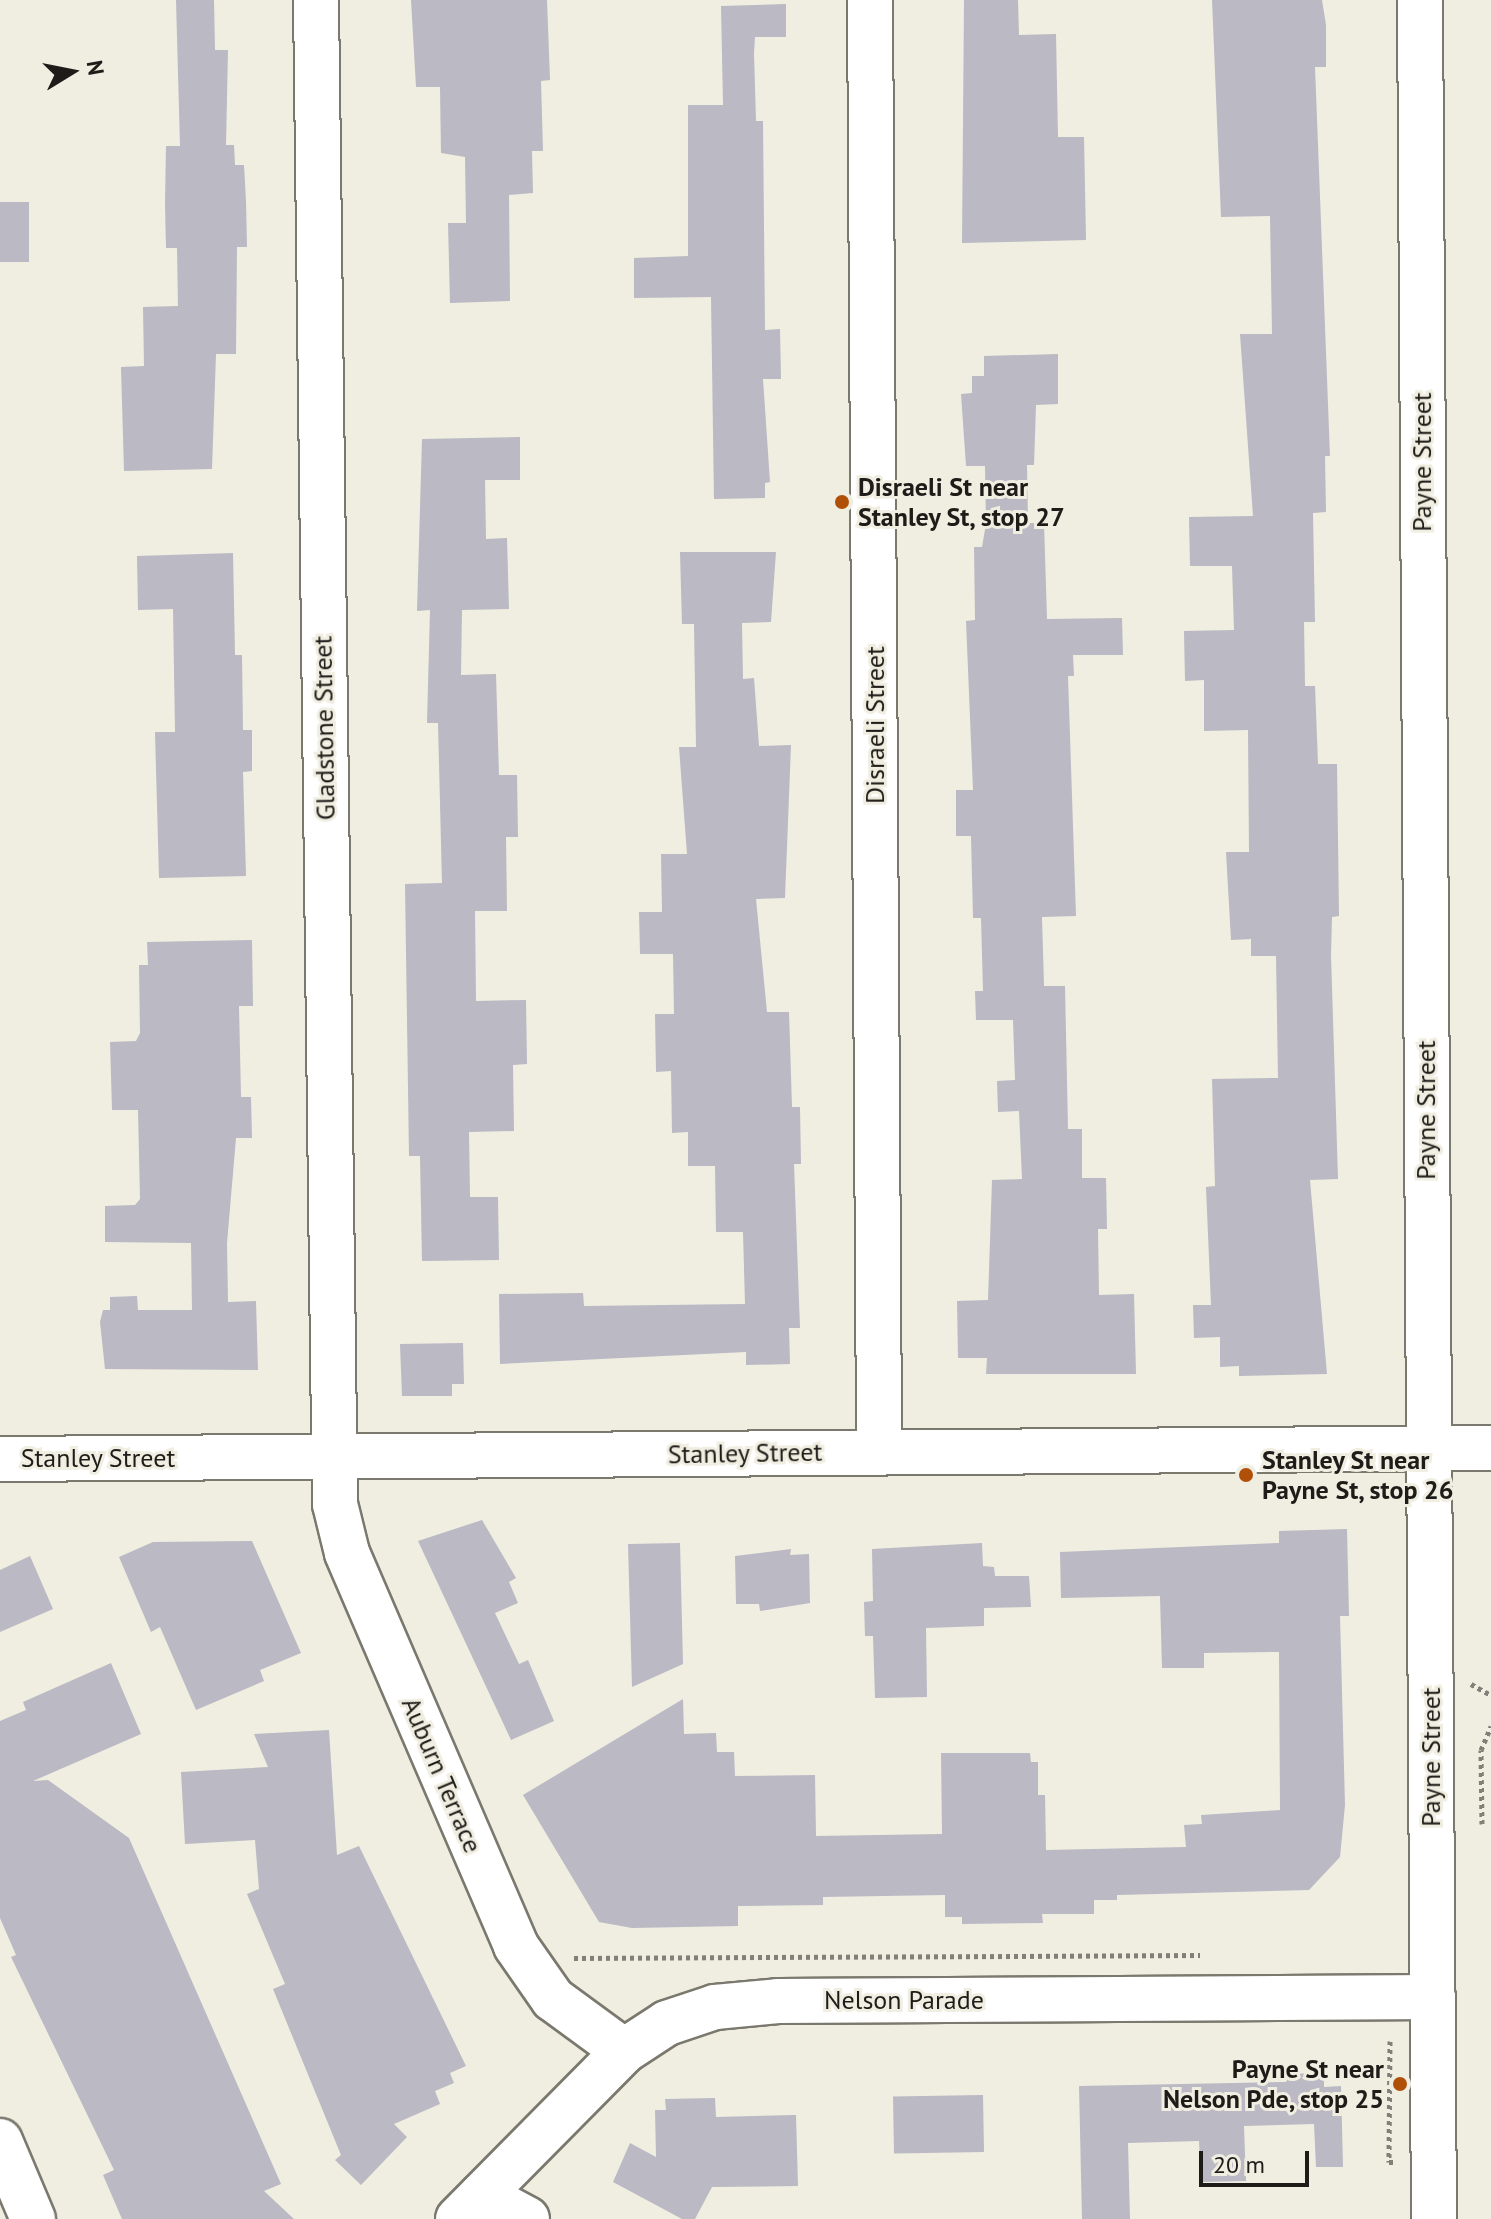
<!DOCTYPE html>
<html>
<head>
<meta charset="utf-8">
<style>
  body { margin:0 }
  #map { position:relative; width:1491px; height:2219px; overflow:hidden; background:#f0ede1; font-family:"PT Sans",sans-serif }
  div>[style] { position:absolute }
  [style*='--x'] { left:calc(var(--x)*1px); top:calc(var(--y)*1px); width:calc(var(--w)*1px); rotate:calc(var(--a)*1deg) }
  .building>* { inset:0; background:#bab9c4; transform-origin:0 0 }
  .path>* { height:5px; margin-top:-2.5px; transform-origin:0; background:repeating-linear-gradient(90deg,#817f77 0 4px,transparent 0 8px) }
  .roads { filter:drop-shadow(2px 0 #7b796e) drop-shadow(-2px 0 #7b796e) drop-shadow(0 2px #7b796e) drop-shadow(0 -2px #7b796e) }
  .minor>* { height:44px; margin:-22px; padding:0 22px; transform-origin:22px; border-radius:22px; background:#fff }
  .dots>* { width:22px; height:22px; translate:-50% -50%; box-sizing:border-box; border:4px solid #f0ede1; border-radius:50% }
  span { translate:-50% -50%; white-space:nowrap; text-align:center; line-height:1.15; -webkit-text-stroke:6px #f0ede1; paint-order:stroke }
  .street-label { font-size:26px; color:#1d1c18 }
  .poi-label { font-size:26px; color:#1d1c18; font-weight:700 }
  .left { translate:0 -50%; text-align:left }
  .right { translate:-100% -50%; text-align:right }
  .north { position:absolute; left:32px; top:32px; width:80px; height:80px; -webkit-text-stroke:6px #f0ede1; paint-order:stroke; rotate:80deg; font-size:22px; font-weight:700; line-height:32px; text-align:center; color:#1d1c18 }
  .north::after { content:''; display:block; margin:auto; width:28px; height:36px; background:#1d1c18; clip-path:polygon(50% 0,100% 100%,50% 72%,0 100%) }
  .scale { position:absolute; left:1199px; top:2151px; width:110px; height:36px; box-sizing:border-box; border:4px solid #1d1c18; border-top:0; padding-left:10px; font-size:24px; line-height:28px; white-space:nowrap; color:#1d1c18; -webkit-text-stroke:6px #f0ede1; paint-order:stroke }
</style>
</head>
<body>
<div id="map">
  <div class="building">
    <div style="clip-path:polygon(176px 0,214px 0,215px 50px,228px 50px,226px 145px,234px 145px,235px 165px,244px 165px,246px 201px,247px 247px,237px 247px,236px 354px,216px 354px,212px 469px,124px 471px,121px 367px,144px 366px,143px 307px,178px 306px,177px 248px,166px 248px,165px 203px,166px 146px,180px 146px)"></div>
    <div style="clip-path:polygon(411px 0,547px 0,550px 80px,541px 81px,543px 151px,532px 151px,533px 193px,509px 195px,510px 301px,450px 303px,448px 223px,466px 223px,465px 157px,441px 153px,440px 87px,416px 87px)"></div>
    <div style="clip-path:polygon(964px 0,1018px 0,1019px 35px,1056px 34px,1058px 137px,1084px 137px,1086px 240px,962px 243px)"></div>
    <div style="clip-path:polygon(1212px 0,1322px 0,1326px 25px,1326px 67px,1315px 67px,1330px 456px,1325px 456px,1326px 512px,1313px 513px,1315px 622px,1304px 622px,1305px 686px,1315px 686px,1318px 764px,1337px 764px,1339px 916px,1332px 917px,1331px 955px,1338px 1179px,1310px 1180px,1327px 1374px,1239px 1376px,1239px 1366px,1220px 1367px,1220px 1337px,1194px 1338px,1193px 1305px,1211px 1305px,1206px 1187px,1215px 1186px,1212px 1079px,1278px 1078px,1276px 956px,1251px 956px,1251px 939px,1231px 940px,1226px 852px,1249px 852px,1248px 730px,1204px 731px,1204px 680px,1185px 681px,1184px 631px,1234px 630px,1232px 566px,1190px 566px,1189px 517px,1253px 516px,1240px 334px,1272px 334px,1270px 216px,1221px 217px)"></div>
    <div style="clip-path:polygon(786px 4px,786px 37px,755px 37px,754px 53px,756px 121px,763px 121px,765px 330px,780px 329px,781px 379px,763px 379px,770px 482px,765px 483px,765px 498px,714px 499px,711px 297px,634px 298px,634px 258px,688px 256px,688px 105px,723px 105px,721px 6px)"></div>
    <div style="left:0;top:202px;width:29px;height:60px"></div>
    <div style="clip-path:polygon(1058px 354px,1058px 404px,1036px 405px,1034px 465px,1027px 465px,1028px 523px,1044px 523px,1047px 619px,1122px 618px,1123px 655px,1073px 655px,1074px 676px,1068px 676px,1076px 916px,1042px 917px,1044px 986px,1065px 986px,1068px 1129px,1082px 1129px,1082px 1178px,1106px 1178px,1107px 1229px,1098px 1229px,1099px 1295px,1134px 1294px,1136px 1374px,986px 1374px,987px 1358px,958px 1358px,957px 1301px,988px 1300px,992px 1180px,1022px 1179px,1019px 1111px,998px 1112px,997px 1081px,1015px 1080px,1013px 1020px,976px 1020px,975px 991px,983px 991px,981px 918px,973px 918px,971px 836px,956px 836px,956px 790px,973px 790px,966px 621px,975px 620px,974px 547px,982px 547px,986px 524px,985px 466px,966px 466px,961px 394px,972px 393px,972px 376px,984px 376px,984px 356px)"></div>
    <div style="clip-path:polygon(520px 437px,520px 480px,485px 480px,486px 539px,507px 538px,509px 609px,462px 610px,461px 675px,496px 674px,499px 775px,517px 775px,518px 837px,506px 837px,507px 911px,475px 911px,476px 1001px,526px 1000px,527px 1064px,513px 1065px,514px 1131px,469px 1132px,470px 1197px,498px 1197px,499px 1260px,422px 1261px,420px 1156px,409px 1156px,405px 884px,442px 883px,438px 723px,427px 723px,430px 610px,417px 611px,422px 439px)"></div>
    <div style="clip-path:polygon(680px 552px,776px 552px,771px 622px,742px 623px,743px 679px,754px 678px,759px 746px,791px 745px,785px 898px,756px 899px,767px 1012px,789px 1012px,792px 1107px,800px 1107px,801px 1164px,794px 1164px,800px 1328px,789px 1328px,790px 1364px,746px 1365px,746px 1352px,500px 1364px,499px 1294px,583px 1293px,584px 1306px,745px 1304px,743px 1232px,716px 1232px,715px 1166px,688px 1166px,688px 1132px,672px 1133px,671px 1071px,656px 1072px,655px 1014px,674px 1014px,673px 954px,640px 954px,639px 912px,662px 912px,661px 854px,687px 854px,679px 747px,696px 747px,694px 624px,682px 624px)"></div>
    <div style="clip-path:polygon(233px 553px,235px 655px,242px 655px,243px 730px,252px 730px,252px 771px,243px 772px,246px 876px,159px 878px,155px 732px,175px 732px,173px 609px,138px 610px,137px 556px)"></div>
    <div style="clip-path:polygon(252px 940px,253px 1006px,239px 1006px,241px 1097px,251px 1097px,252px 1138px,236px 1138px,227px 1243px,228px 1302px,256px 1301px,258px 1370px,105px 1369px,100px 1322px,103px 1310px,110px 1310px,110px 1297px,137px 1296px,138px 1310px,192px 1310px,191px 1243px,105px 1242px,105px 1206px,135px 1205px,140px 1199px,138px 1110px,112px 1110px,110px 1042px,136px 1041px,140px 1033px,139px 965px,148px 965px,147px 942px)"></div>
    <div style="clip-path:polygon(463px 1343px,464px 1384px,452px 1384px,452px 1396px,402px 1396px,400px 1344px)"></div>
    <div style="clip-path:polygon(482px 1520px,516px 1578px,509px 1582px,518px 1603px,495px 1613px,519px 1664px,528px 1660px,554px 1721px,511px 1740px,418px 1541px)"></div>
    <div style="clip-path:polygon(1347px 1529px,1349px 1616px,1340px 1616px,1345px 1805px,1340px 1857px,1309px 1890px,1117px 1895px,1117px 1900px,1094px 1900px,1094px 1914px,1042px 1914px,1043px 1923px,962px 1924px,962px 1917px,945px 1917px,945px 1895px,823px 1897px,823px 1905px,738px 1906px,738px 1926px,632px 1928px,599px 1922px,523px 1795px,683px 1699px,684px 1734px,716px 1733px,717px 1752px,734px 1752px,735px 1776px,815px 1775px,816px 1836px,942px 1834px,941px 1753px,1030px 1753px,1031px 1762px,1038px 1762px,1038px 1795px,1045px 1795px,1046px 1850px,1186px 1847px,1184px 1825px,1202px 1824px,1201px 1815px,1280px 1810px,1279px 1652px,1204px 1653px,1204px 1668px,1162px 1668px,1160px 1596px,1061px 1598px,1060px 1552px,1279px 1543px,1279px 1531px)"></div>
    <div style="clip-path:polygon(252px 1541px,301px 1653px,260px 1670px,264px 1681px,196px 1710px,160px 1627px,151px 1632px,119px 1557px,153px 1542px)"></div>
    <div style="clip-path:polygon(680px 1543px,683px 1664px,632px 1687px,628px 1544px)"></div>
    <div style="clip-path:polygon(982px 1543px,983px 1566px,994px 1567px,995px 1576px,1029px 1576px,1031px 1607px,984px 1608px,984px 1626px,926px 1628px,927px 1697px,875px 1698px,873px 1636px,865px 1636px,864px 1602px,873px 1601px,872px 1549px)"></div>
    <div style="clip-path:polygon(791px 1549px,790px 1555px,809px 1554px,810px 1603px,760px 1611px,759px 1604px,736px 1604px,735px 1556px)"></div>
    <div style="clip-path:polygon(30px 1556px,53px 1609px,0 1632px,0 1570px)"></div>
    <div style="clip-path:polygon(111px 1663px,141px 1734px,33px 1781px,48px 1780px,129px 1838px,281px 2184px,264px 2191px,294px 2219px,122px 2219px,103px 2175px,114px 2170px,11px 1957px,16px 1955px,0 1918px,0 1721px,26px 1710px,23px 1702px)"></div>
    <div style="clip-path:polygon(329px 1730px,337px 1855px,359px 1846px,466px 2066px,450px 2073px,454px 2083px,435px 2091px,440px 2104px,394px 2124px,407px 2137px,361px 2185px,335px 2160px,341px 2155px,273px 1989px,285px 1984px,247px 1894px,259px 1889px,255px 1840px,185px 1844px,181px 1772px,268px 1767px,254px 1734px)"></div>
    <div style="clip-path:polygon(1324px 2073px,1324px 2087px,1341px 2086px,1343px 2167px,1316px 2167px,1314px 2124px,1244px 2126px,1246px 2181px,1201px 2182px,1199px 2141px,1128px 2143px,1130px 2219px,1082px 2219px,1079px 2086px,1286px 2082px,1286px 2074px)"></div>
    <div style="left:983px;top:2095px;width:57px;height:90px;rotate:89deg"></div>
    <div style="clip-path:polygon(715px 2098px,716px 2117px,796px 2115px,798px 2186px,712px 2187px,695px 2219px,682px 2219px,613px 2182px,630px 2143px,656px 2157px,655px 2110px,666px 2110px,665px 2099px)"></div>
  </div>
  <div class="path">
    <div style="--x:1471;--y:1684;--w:23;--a:29"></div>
    <div style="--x:1482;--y:1824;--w:74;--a:-90.8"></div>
    <div style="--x:1481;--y:1750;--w:26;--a:-67"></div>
    <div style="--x:574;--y:1958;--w:626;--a:-0.27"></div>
    <div style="--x:1390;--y:2041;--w:121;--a:90.5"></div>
    <div style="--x:1389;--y:2162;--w:5;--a:0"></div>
  </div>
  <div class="roads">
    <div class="minor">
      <div style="--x:316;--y:0;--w:1504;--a:89.28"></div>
      <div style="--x:335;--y:1504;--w:50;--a:76.2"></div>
      <div style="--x:347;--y:1553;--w:428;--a:66.7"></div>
      <div style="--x:516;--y:1946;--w:65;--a:55.1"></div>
      <div style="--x:553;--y:1999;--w:88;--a:36.2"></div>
      <div style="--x:870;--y:0;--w:1451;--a:89.64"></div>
      <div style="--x:1420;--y:0;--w:2219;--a:89.64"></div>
      <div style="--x:0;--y:1459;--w:1491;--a:-0.42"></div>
      <div style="--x:0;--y:2141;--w:85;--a:67.1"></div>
      <div style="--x:482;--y:2195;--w:51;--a:28.1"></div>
      <div style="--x:458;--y:2219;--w:236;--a:-45.3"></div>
      <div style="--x:624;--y:2051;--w:51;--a:-33.1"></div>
      <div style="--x:667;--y:2023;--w:51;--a:-18.4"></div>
      <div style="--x:715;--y:2007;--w:63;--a:-5.4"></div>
      <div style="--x:778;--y:2001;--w:655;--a:-0.35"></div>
    </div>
  </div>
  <div class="dots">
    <div style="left:842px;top:502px;background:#b05008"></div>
    <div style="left:1246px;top:1475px;background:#b05008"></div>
    <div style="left:1400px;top:2084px;background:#b05008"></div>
  </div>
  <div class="street-label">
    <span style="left:1422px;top:462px;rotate:-90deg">Payne Street</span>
    <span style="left:875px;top:725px;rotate:-90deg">Disraeli Street</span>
    <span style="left:324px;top:728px;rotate:-91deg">Gladstone Street</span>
    <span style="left:1426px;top:1110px;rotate:-90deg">Payne Street</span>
    <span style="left:745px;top:1453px;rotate:-1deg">Stanley Street</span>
    <span style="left:98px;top:1458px">Stanley Street</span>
    <span style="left:1431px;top:1757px;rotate:-90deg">Payne Street</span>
    <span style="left:442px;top:1775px;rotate:67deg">Auburn Terrace</span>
    <span style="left:904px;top:2000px">Nelson Parade</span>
  </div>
  <div class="poi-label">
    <span class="left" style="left:858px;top:502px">Disraeli St near<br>Stanley St, stop 27</span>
    <span class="left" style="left:1262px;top:1475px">Stanley St near<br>Payne St, stop 26</span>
    <span class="right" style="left:1384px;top:2084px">Payne St near<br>Nelson Pde, stop 25</span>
  </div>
  <div class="north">N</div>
  <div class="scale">20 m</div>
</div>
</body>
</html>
